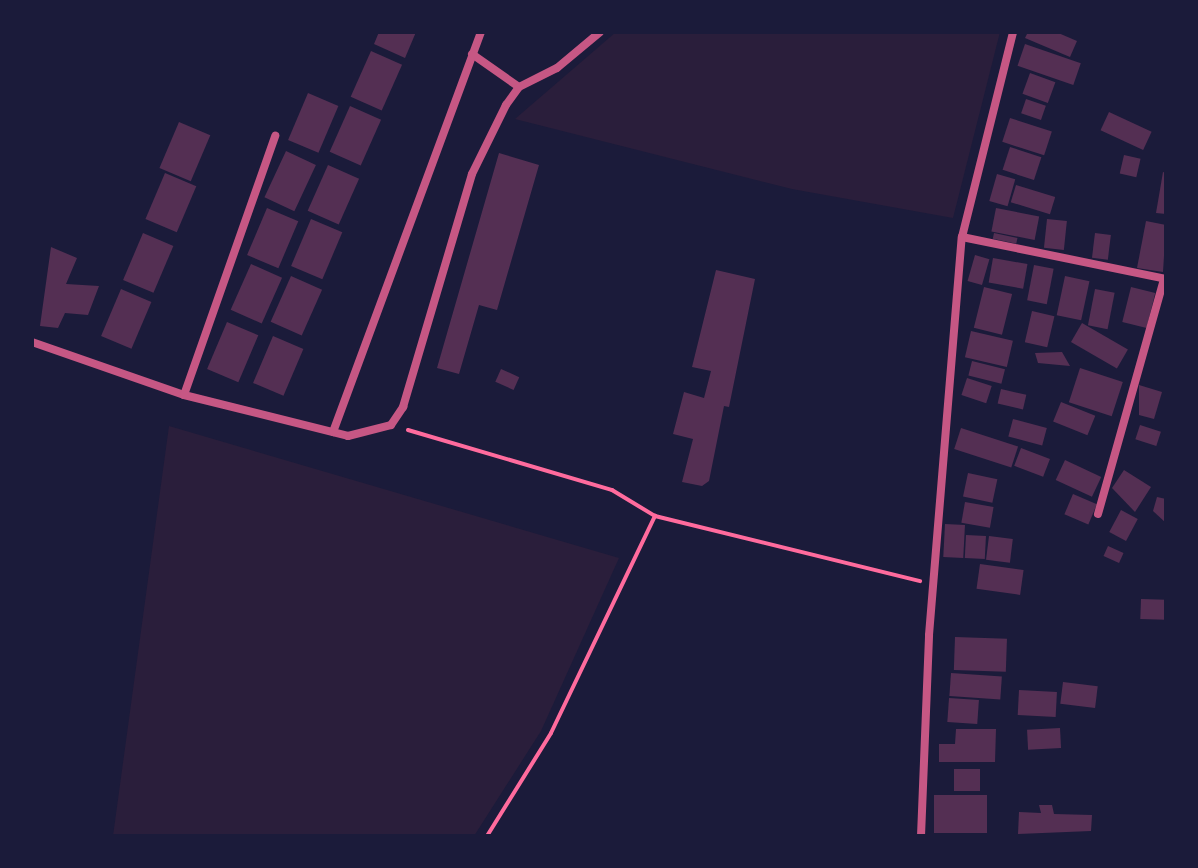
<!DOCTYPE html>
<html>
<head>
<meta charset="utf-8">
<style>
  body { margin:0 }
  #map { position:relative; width:1198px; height:868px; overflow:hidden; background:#1b1b3a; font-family:Quicksand,sans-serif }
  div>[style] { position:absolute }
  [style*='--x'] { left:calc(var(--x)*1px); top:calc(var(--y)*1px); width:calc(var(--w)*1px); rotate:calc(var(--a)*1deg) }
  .green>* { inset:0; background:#2a1e3b }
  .building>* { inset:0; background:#542f53; transform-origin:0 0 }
  .path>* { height:4px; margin:-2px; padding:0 2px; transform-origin:2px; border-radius:2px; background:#ff6b9d }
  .minor>* { height:8px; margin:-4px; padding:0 4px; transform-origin:4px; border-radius:4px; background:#c65784 }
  span { translate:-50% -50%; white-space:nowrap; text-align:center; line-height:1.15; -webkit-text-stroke:8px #1b1b3a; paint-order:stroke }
  .frame { position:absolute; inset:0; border:34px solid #1b1b3a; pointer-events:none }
</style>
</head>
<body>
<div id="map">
  <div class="green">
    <div style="clip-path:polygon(616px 32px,1000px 32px,953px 218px,792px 189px,515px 119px)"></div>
    <div style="clip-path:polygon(169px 426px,619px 558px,541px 731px,474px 836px,113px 836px)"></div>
  </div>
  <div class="building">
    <div style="clip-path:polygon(379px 32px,416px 32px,405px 58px,374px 44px)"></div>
    <div style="clip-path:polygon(1028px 32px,1056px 32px,1077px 41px,1070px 57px,1025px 38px)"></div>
    <div style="left:1025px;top:44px;width:59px;height:23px;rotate:19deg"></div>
    <div style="left:371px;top:51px;width:34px;height:50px;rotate:24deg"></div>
    <div style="left:1030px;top:73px;width:27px;height:22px;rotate:20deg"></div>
    <div style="left:308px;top:93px;width:33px;height:51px;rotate:23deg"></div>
    <div style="left:1026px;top:99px;width:21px;height:15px;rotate:19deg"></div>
    <div style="left:350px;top:106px;width:34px;height:50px;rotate:24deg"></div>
    <div style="left:1109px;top:112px;width:47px;height:20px;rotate:25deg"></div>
    <div style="left:1010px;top:118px;width:44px;height:25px;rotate:18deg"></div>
    <div style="left:179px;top:122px;width:34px;height:50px;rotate:23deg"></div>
    <div style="left:1010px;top:147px;width:33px;height:24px;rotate:18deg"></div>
    <div style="left:286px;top:151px;width:33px;height:51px;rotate:25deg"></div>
    <div style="clip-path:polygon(499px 153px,539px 165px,497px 310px,479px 305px,459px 374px,437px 368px)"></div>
    <div style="left:1124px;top:155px;width:17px;height:19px;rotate:13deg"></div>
    <div style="left:328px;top:165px;width:34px;height:50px;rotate:24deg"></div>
    <div style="clip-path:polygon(1163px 172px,1166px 173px,1166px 214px,1156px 213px)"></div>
    <div style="left:165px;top:173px;width:34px;height:50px;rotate:23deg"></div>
    <div style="left:997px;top:174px;width:19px;height:28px;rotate:16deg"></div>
    <div style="left:1016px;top:185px;width:41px;height:18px;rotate:17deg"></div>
    <div style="left:267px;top:208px;width:34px;height:51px;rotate:23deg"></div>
    <div style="left:996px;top:208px;width:44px;height:24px;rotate:11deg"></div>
    <div style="left:311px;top:219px;width:34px;height:51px;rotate:23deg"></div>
    <div style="left:1047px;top:219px;width:20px;height:29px;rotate:6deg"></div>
    <div style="clip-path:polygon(1146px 221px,1166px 225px,1163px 272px,1137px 268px)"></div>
    <div style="left:143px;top:233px;width:33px;height:51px;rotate:23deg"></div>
    <div style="left:994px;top:233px;width:24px;height:6px;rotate:12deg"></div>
    <div style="left:1095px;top:233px;width:16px;height:25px;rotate:7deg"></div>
    <div style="clip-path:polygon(51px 247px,77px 258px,66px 284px,99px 286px,88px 315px,65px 313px,58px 328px,40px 326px)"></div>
    <div style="left:975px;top:255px;width:15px;height:27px;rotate:16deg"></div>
    <div style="left:993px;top:258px;width:35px;height:25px;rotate:10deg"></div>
    <div style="left:251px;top:264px;width:34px;height:50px;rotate:24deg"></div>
    <div style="left:1034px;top:265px;width:20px;height:36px;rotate:11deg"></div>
    <div style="clip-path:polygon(716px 270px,755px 279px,729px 407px,724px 406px,709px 481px,702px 486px,682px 482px,693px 439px,673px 434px,684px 392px,704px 398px,711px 371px,692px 367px)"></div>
    <div style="left:291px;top:276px;width:34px;height:50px;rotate:24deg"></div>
    <div style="left:1065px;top:276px;width:25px;height:40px;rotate:12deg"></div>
    <div style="left:984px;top:287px;width:29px;height:42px;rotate:14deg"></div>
    <div style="left:1131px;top:287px;width:25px;height:36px;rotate:14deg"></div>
    <div style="left:121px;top:289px;width:33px;height:51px;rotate:23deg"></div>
    <div style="left:1095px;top:289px;width:20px;height:37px;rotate:11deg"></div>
    <div style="left:1032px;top:311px;width:23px;height:32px;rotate:13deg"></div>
    <div style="left:227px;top:322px;width:34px;height:51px;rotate:23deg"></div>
    <div style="left:1082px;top:323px;width:53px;height:22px;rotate:30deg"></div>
    <div style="left:971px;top:331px;width:43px;height:27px;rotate:13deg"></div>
    <div style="left:273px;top:336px;width:33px;height:51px;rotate:23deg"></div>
    <div style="clip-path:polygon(1062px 352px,1070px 366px,1038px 363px,1035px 353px)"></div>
    <div style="left:972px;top:361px;width:34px;height:15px;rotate:14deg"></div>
    <div style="left:1080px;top:368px;width:45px;height:36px;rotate:18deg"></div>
    <div style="left:501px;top:369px;width:20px;height:14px;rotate:24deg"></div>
    <div style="left:967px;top:378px;width:26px;height:18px;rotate:18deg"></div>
    <div style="clip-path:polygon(1139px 385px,1162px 392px,1154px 419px,1139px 415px)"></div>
    <div style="left:1001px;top:389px;width:26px;height:15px;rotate:13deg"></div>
    <div style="left:1061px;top:402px;width:37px;height:21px;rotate:22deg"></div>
    <div style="left:1013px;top:419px;width:35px;height:18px;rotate:15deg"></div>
    <div style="left:1140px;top:425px;width:22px;height:15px;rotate:18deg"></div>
    <div style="left:961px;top:428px;width:60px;height:22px;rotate:18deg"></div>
    <div style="left:1021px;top:448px;width:31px;height:19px;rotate:21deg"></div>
    <div style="left:1065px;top:460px;width:40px;height:22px;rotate:25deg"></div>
    <div style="clip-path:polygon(1124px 470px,1151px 487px,1135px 512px,1112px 488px)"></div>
    <div style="left:968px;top:473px;width:30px;height:24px;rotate:12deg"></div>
    <div style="left:1073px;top:494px;width:26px;height:22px;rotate:23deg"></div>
    <div style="clip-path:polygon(1157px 497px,1166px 499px,1166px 523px,1153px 511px)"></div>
    <div style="left:965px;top:502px;width:29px;height:21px;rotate:10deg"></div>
    <div style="left:1121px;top:510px;width:19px;height:25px;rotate:28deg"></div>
    <div style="left:945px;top:524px;width:20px;height:33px;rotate:3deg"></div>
    <div style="left:966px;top:535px;width:20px;height:23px;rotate:3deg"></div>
    <div style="left:989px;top:536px;width:24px;height:24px;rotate:7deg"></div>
    <div style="left:1108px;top:546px;width:17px;height:11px;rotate:24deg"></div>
    <div style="left:980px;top:564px;width:44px;height:25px;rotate:8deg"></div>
    <div style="left:1141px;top:599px;width:25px;height:20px;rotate:2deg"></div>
    <div style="left:955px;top:637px;width:52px;height:33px;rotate:2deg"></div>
    <div style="left:951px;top:673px;width:51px;height:23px;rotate:4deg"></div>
    <div style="left:1063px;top:682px;width:35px;height:22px;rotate:7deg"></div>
    <div style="left:1019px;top:690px;width:38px;height:25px;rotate:3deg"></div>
    <div style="left:949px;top:698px;width:30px;height:24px;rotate:4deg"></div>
    <div style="left:1060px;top:728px;width:20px;height:33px;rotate:87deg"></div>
    <div style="clip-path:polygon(956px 729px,996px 729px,995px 762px,939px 762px,939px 744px,955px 744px)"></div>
    <div style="left:954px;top:769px;width:26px;height:22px"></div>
    <div style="left:987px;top:795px;width:38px;height:53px;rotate:90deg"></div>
    <div style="clip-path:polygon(1039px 805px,1052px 805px,1054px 814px,1092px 815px,1091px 831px,1018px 834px,1019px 812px,1041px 813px)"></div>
  </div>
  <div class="path">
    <div style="--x:408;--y:430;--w:213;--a:16.4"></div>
    <div style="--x:612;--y:490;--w:50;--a:31.2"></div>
    <div style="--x:655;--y:516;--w:273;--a:13.8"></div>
    <div style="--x:487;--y:836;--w:121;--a:-58.1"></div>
    <div style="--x:551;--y:733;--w:241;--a:-64.4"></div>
  </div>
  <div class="minor">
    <div style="--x:472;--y:54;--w:57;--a:35.1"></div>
    <div style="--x:962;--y:237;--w:208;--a:11.6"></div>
    <div style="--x:32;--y:342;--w:161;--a:19.2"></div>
    <div style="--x:184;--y:395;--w:169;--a:14"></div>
    <div style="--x:348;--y:436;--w:44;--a:-14.3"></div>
    <div style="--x:391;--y:425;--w:22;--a:-56"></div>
    <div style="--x:403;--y:407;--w:243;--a:-73.5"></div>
    <div style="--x:472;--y:174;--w:77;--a:-63.8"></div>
    <div style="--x:506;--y:105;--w:22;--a:-54"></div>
    <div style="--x:519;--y:87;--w:42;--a:-26.6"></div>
    <div style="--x:557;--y:68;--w:56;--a:-39.9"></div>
    <div style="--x:184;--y:395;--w:275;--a:-70.6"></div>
    <div style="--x:333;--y:432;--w:427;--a:-69.7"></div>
    <div style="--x:1098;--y:514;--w:244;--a:-74.3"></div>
    <div style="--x:921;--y:836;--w:201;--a:-87.7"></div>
    <div style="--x:929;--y:635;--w:399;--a:-85.3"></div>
    <div style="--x:962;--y:237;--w:211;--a:-76"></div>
  </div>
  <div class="frame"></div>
</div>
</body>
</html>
